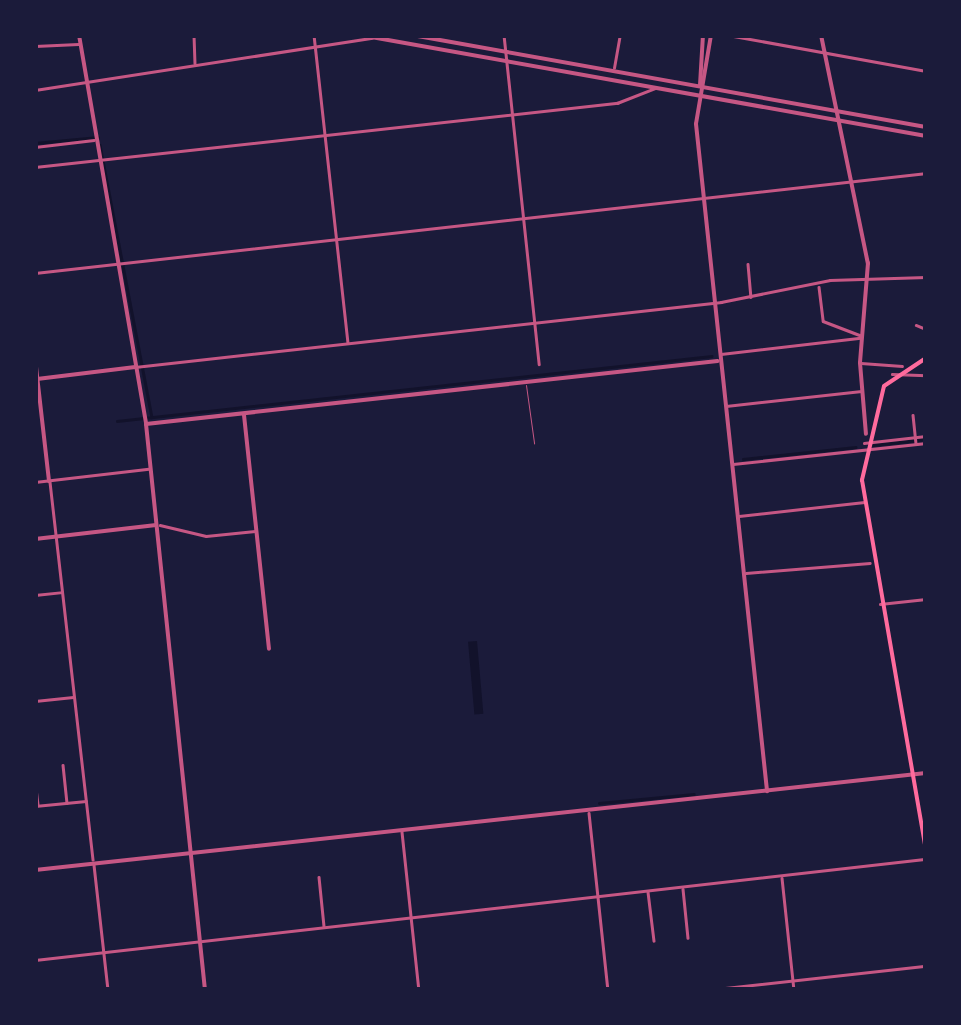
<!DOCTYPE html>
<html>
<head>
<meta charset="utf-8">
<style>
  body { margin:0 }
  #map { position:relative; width:961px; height:1025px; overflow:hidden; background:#1b1b3a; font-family:Literata,serif }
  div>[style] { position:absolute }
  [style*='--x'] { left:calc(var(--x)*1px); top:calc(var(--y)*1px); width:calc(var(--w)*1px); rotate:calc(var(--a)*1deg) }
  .water>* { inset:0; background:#12122b; transform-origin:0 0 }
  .stream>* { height:2.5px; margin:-1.25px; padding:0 1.25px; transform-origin:1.25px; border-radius:1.25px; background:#12122b }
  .service>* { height:1px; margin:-0.5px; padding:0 0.5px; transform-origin:0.5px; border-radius:0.5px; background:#c65784 }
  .minor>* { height:2.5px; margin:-1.25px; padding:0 1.25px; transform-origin:1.25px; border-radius:1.25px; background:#c65784 }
  .tertiary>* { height:4px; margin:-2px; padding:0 2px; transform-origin:2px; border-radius:2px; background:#c65784 }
  .secondary>* { height:4px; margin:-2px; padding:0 2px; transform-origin:2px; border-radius:2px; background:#ff6b9d }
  span { translate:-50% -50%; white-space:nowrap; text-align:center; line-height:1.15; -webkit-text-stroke:9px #1b1b3a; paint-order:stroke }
  .frame { position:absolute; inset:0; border:38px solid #1b1b3a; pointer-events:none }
</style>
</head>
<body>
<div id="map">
  <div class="water">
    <div style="left:477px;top:641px;width:73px;height:9px;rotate:85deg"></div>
  </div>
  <div class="stream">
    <div style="--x:35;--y:143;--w:63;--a:-5.4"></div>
    <div style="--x:100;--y:145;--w:277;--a:79.2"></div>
    <div style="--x:117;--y:421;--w:598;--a:-6.24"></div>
    <div style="--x:873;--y:445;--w:53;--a:-6.5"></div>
    <div style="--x:743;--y:459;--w:113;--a:-6.1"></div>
    <div style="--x:599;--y:803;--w:95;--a:-5.4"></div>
  </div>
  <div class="service">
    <div style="--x:526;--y:385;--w:59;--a:82.1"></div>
  </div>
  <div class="minor">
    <div style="--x:194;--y:35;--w:28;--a:88"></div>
    <div style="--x:314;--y:35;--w:309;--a:83.7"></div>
    <div style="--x:504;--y:35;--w:331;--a:83.9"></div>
    <div style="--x:728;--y:35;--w:201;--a:10.3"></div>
    <div style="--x:35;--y:46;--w:43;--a:-2.7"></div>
    <div style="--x:614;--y:68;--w:34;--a:-80"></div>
    <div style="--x:35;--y:90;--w:341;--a:-8.8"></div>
    <div style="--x:35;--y:147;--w:59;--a:-6.8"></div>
    <div style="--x:35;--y:167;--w:586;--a:-6.28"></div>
    <div style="--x:617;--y:103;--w:41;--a:-21.5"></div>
    <div style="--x:748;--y:264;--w:33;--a:85"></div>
    <div style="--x:35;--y:273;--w:897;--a:-6.4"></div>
    <div style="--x:819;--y:287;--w:34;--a:83"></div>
    <div style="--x:823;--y:321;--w:40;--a:21"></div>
    <div style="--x:916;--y:325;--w:11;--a:22"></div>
    <div style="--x:721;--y:354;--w:140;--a:-6.6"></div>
    <div style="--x:861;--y:363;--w:41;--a:4.2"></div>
    <div style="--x:135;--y:367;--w:590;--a:-6.33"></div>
    <div style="--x:721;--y:302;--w:111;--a:-11.4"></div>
    <div style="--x:830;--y:280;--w:96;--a:-1.8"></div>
    <div style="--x:892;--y:374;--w:34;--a:2"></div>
    <div style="--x:726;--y:406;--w:136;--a:-6.3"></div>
    <div style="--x:913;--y:415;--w:28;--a:84"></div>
    <div style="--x:864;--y:443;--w:62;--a:-6.4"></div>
    <div style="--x:733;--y:464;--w:194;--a:-6.2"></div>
    <div style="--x:35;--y:482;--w:114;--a:-6.6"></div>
    <div style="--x:50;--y:482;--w:380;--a:83.5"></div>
    <div style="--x:739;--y:516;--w:126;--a:-6.4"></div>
    <div style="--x:160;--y:525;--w:47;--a:13.4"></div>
    <div style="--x:206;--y:536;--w:49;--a:-5.8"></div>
    <div style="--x:746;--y:573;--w:124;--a:-4.6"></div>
    <div style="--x:35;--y:595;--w:27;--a:-6"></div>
    <div style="--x:880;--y:604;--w:46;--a:-6.2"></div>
    <div style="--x:35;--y:701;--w:38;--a:-6"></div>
    <div style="--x:63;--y:765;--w:38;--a:84"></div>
    <div style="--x:35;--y:780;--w:24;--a:83"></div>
    <div style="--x:35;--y:806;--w:51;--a:-5.6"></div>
    <div style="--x:589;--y:813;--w:178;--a:83.9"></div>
    <div style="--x:402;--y:832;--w:159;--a:83.9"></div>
    <div style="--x:94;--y:865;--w:126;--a:83.6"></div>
    <div style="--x:319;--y:877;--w:49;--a:84.2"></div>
    <div style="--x:782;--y:878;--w:113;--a:83.9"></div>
    <div style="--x:683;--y:889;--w:49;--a:84.2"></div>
    <div style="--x:648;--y:892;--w:49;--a:83"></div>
    <div style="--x:35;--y:960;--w:897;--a:-6.47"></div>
    <div style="--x:707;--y:990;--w:220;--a:-6.3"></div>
  </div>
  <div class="tertiary">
    <div style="--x:79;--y:35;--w:395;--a:80.2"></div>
    <div style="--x:146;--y:424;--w:569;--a:84.05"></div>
    <div style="--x:360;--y:35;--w:575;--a:10.12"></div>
    <div style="--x:412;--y:35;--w:522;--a:10.15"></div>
    <div style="--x:711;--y:35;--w:90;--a:99.6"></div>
    <div style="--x:696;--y:124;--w:671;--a:83.92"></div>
    <div style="--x:821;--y:35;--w:233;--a:78.4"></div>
    <div style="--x:868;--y:263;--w:100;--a:94.6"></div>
    <div style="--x:860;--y:363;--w:71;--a:85.2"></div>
    <div style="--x:700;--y:85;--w:50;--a:-86.6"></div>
    <div style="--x:35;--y:358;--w:124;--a:83.5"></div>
    <div style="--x:37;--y:379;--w:99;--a:-7"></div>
    <div style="--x:244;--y:415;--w:235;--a:83.9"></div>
    <div style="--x:146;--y:424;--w:575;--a:-6.29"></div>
    <div style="--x:35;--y:539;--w:122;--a:-6.6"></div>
    <div style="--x:35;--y:870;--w:896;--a:-6.21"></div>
  </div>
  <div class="secondary">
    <div style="--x:926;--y:358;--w:50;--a:146.3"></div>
    <div style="--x:884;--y:386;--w:97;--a:103.2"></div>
    <div style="--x:862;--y:480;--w:377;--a:80.2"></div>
  </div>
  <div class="frame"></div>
</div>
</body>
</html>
